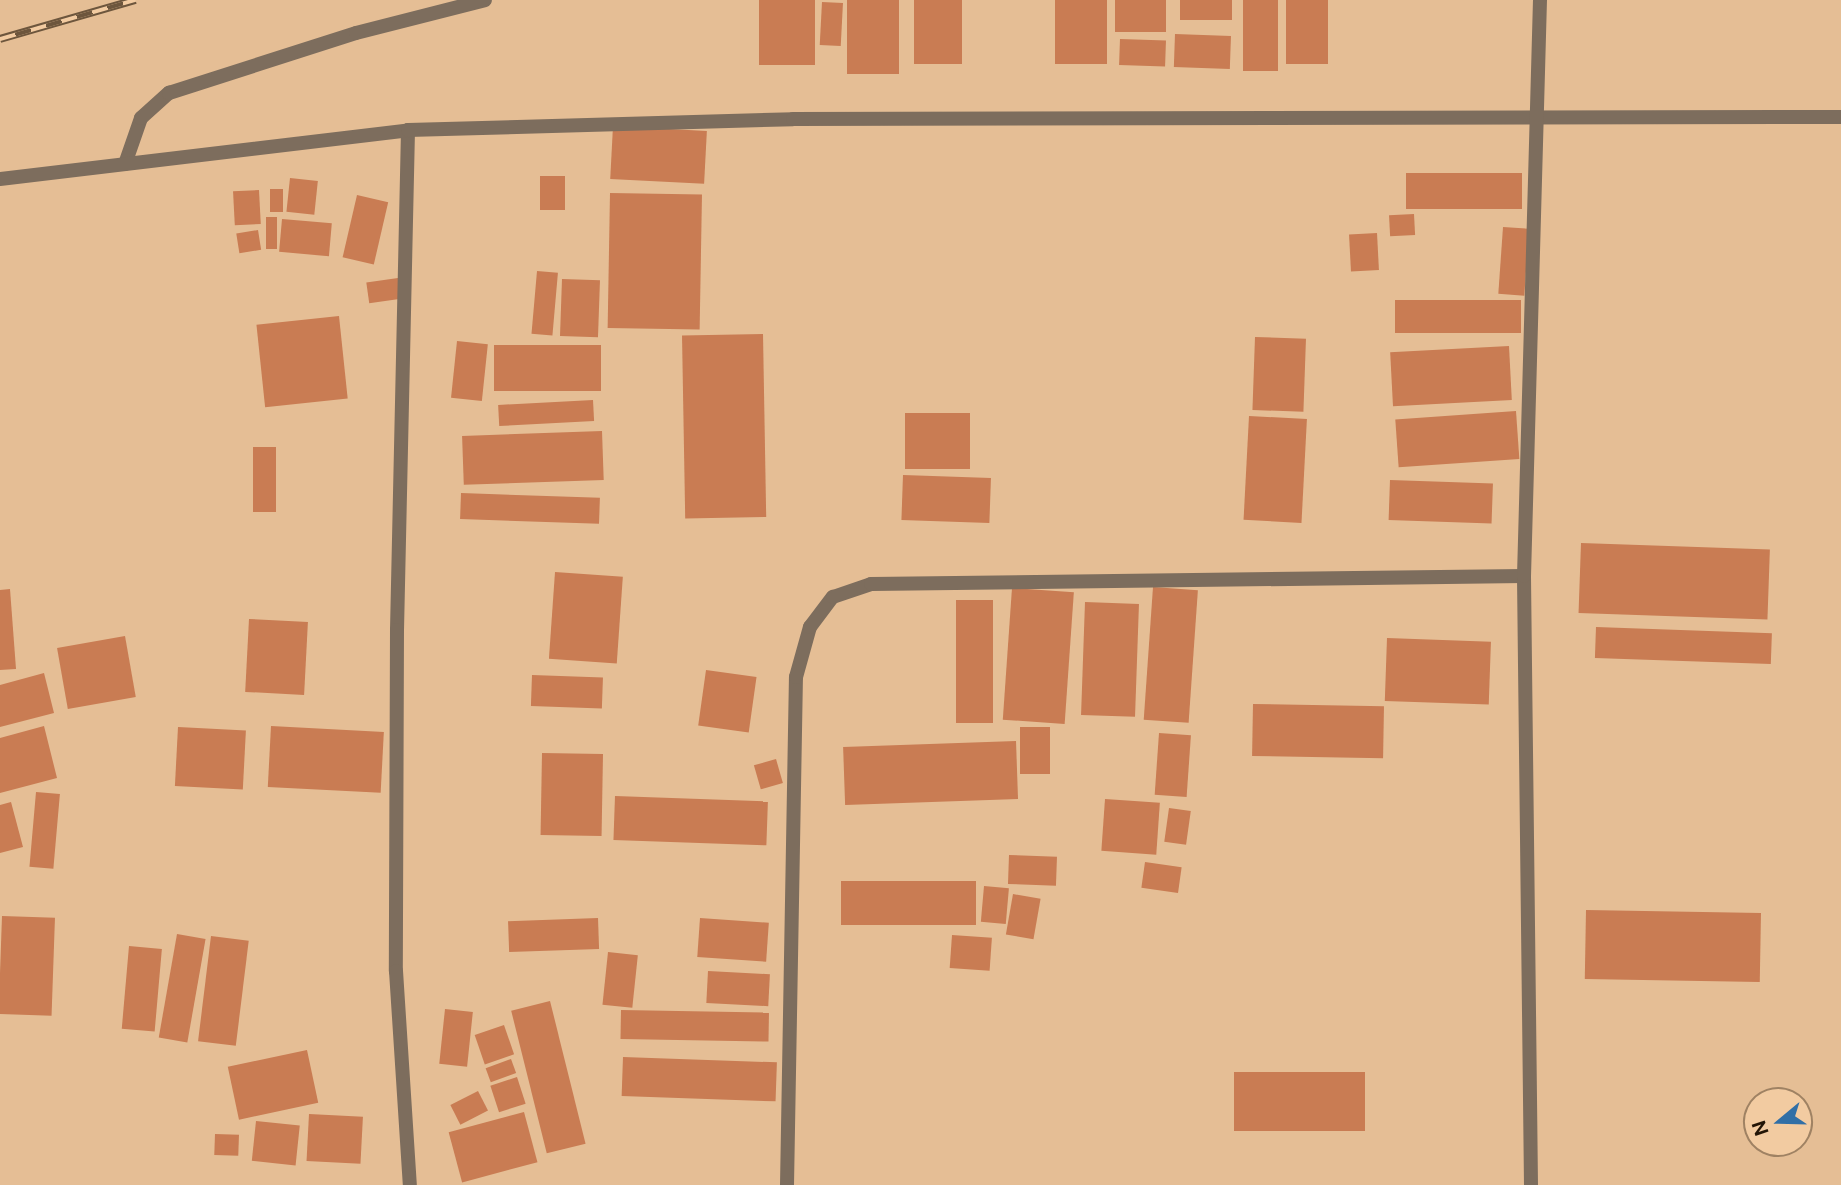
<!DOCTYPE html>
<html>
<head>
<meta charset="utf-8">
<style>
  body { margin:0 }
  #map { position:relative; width:1841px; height:1185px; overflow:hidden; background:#e5be95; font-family:"Public Sans",sans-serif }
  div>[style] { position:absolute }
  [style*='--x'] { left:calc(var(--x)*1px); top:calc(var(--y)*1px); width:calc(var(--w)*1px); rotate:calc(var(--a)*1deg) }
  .building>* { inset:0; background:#c97c53; transform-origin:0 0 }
  .minor>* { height:14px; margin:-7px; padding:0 7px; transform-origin:7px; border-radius:7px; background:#7d6d5d }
  .rail>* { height:8px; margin-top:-4px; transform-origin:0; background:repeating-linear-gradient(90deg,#f2cba1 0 16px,#6d563d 0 32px); box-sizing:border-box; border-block:2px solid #6d563d }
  span { translate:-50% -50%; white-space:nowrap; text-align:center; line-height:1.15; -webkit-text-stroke:6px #f2cba1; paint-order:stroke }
  .north { position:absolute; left:1743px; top:1087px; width:70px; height:70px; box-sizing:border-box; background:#f2cba1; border:2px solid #9f8263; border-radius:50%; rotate:251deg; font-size:19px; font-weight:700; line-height:28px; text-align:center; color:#231506 }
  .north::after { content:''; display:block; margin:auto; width:24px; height:32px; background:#316fa6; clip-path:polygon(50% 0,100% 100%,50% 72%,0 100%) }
</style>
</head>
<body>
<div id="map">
  <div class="building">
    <div style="left:759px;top:0;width:56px;height:65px"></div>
    <div style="left:847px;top:0;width:52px;height:74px"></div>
    <div style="left:914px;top:0;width:48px;height:64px"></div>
    <div style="left:1055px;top:0;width:52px;height:64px"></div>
    <div style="left:1115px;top:0;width:51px;height:32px"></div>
    <div style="left:1180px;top:0;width:52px;height:20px"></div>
    <div style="left:1243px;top:0;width:35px;height:71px"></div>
    <div style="left:1286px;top:0;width:42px;height:64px"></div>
    <div style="left:822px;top:2px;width:21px;height:43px;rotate:3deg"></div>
    <div style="left:1175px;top:34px;width:56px;height:33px;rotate:2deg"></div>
    <div style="left:1120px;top:39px;width:46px;height:26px;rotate:2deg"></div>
    <div style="left:613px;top:126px;width:94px;height:53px;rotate:3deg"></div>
    <div style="left:1522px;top:173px;width:36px;height:116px;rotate:90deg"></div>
    <div style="left:540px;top:176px;width:25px;height:34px"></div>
    <div style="left:290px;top:178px;width:28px;height:34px;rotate:6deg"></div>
    <div style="left:270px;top:189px;width:13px;height:23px"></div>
    <div style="left:259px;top:190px;width:34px;height:26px;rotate:87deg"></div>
    <div style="left:610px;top:193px;width:92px;height:135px;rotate:1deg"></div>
    <div style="left:357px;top:195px;width:32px;height:64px;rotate:13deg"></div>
    <div style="left:1414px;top:214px;width:21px;height:25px;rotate:87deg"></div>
    <div style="left:266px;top:217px;width:11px;height:32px"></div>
    <div style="left:282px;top:219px;width:50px;height:33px;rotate:5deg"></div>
    <div style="left:1503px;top:227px;width:26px;height:67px;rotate:4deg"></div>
    <div style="left:258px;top:230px;width:20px;height:22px;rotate:81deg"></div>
    <div style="left:1377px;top:233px;width:37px;height:28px;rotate:87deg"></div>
    <div style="left:537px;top:271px;width:21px;height:63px;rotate:5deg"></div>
    <div style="left:398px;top:278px;width:21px;height:32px;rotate:82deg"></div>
    <div style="left:562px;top:279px;width:38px;height:57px;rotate:2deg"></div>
    <div style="left:1395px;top:300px;width:126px;height:33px"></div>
    <div style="left:339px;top:316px;width:83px;height:83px;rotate:84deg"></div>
    <div style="left:763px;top:334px;width:183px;height:81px;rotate:89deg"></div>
    <div style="left:1255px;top:337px;width:51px;height:73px;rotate:2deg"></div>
    <div style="left:457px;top:341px;width:31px;height:57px;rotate:6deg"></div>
    <div style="left:494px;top:345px;width:107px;height:46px"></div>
    <div style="left:1509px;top:346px;width:54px;height:119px;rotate:87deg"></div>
    <div style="left:593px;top:400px;width:21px;height:95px;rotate:87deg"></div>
    <div style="left:1516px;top:411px;width:48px;height:121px;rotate:86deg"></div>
    <div style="left:905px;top:413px;width:65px;height:56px"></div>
    <div style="left:1249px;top:416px;width:58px;height:104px;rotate:3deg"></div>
    <div style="left:602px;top:431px;width:49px;height:140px;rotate:88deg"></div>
    <div style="left:253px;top:447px;width:23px;height:65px"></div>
    <div style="left:903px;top:475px;width:88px;height:45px;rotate:2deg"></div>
    <div style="left:1390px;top:480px;width:103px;height:40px;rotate:2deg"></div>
    <div style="left:461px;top:493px;width:139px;height:26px;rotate:2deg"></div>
    <div style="left:1581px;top:543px;width:189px;height:70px;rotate:2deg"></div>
    <div style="left:555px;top:572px;width:68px;height:87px;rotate:4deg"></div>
    <div style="left:1153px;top:587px;width:45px;height:133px;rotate:4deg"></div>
    <div style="left:1012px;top:588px;width:62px;height:132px;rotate:4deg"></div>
    <div style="clip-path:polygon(10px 589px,16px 669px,0 670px,0 590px)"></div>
    <div style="left:956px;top:600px;width:37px;height:123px"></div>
    <div style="left:1085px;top:602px;width:54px;height:113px;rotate:2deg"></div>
    <div style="left:249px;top:619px;width:59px;height:73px;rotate:3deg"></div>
    <div style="left:1596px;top:627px;width:176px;height:31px;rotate:2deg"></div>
    <div style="left:125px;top:636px;width:62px;height:69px;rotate:80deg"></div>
    <div style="left:1387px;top:638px;width:104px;height:63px;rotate:2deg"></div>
    <div style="left:706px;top:670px;width:51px;height:56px;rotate:8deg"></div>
    <div style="clip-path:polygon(44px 673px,54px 713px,0 727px,0 685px)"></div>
    <div style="left:532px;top:675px;width:71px;height:31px;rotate:2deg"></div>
    <div style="left:1253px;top:704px;width:131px;height:52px;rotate:1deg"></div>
    <div style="clip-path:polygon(44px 726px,57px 778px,0 793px,0 738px)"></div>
    <div style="left:271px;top:726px;width:113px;height:61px;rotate:3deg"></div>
    <div style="left:178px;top:727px;width:68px;height:59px;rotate:3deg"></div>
    <div style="left:1020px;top:727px;width:30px;height:47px"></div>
    <div style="left:1159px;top:733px;width:32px;height:62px;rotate:4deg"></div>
    <div style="left:1016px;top:741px;width:58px;height:173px;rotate:88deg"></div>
    <div style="left:542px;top:753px;width:61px;height:82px;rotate:1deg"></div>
    <div style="left:776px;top:759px;width:25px;height:23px;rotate:74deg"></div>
    <div style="left:36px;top:792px;width:24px;height:75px;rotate:5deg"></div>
    <div style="left:615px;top:796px;width:153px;height:44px;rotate:2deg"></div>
    <div style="left:1105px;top:799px;width:55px;height:52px;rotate:4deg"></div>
    <div style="clip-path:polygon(11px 802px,23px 847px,0 853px,0 805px)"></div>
    <div style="left:1169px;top:808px;width:22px;height:34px;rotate:8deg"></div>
    <div style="left:1009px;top:855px;width:48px;height:29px;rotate:2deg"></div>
    <div style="left:1145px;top:862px;width:37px;height:26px;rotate:8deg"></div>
    <div style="left:841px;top:881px;width:135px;height:44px"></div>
    <div style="left:984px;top:886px;width:25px;height:36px;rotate:5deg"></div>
    <div style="left:1013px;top:894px;width:28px;height:41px;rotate:10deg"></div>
    <div style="left:1586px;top:910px;width:175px;height:69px;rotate:1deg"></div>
    <div style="left:2px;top:916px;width:53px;height:98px;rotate:2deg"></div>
    <div style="left:598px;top:918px;width:31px;height:90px;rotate:88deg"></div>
    <div style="left:700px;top:918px;width:69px;height:39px;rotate:4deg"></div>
    <div style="left:177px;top:934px;width:29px;height:105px;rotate:10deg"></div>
    <div style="left:952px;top:935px;width:40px;height:33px;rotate:4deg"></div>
    <div style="left:211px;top:936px;width:38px;height:106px;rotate:7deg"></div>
    <div style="left:129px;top:946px;width:33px;height:83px;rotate:5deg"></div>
    <div style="left:608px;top:952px;width:30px;height:53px;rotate:6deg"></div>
    <div style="left:708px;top:971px;width:62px;height:32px;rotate:3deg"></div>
    <div style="left:550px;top:1001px;width:147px;height:40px;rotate:76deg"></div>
    <div style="left:445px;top:1009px;width:28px;height:55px;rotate:6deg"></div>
    <div style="left:621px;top:1010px;width:148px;height:29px;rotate:1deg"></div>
    <div style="left:504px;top:1025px;width:31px;height:31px;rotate:71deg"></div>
    <div style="left:307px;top:1050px;width:54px;height:81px;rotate:78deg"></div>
    <div style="left:623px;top:1057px;width:154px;height:39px;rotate:2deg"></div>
    <div style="left:511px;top:1059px;width:15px;height:27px;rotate:70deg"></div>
    <div style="left:1234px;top:1072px;width:131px;height:59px"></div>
    <div style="left:517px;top:1077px;width:28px;height:28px;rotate:72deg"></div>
    <div style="left:478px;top:1091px;width:22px;height:31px;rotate:63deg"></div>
    <div style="left:524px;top:1112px;width:52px;height:78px;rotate:75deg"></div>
    <div style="left:309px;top:1114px;width:54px;height:47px;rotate:3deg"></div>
    <div style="left:256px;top:1121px;width:44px;height:40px;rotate:6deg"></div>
    <div style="left:215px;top:1134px;width:24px;height:21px;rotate:2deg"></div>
  </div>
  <div class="minor">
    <div style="--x:408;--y:130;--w:500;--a:91.26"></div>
    <div style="--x:397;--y:630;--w:341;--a:90.2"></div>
    <div style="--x:396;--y:971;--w:214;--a:86.3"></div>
    <div style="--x:125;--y:164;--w:49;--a:-70.8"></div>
    <div style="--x:141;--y:118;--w:38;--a:-42"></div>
    <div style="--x:169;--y:93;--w:196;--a:-17.8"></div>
    <div style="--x:356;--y:33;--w:133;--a:-14.3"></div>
    <div style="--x:0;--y:179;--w:411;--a:-6.8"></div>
    <div style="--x:408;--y:130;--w:385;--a:-1.6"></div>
    <div style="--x:793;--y:119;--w:1048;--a:-0.11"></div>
    <div style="--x:787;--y:1185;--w:508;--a:-88.99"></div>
    <div style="--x:796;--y:677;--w:52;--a:-74.4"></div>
    <div style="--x:810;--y:627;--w:38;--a:-53"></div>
    <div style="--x:833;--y:597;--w:40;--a:-18.9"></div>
    <div style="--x:871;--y:584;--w:653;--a:-0.7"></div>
    <div style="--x:1531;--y:1185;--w:609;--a:-90.66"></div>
    <div style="--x:1524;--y:576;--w:576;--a:-88.41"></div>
  </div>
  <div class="rail">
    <div style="--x:0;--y:39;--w:141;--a:-16.1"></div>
  </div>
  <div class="north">N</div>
</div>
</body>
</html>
